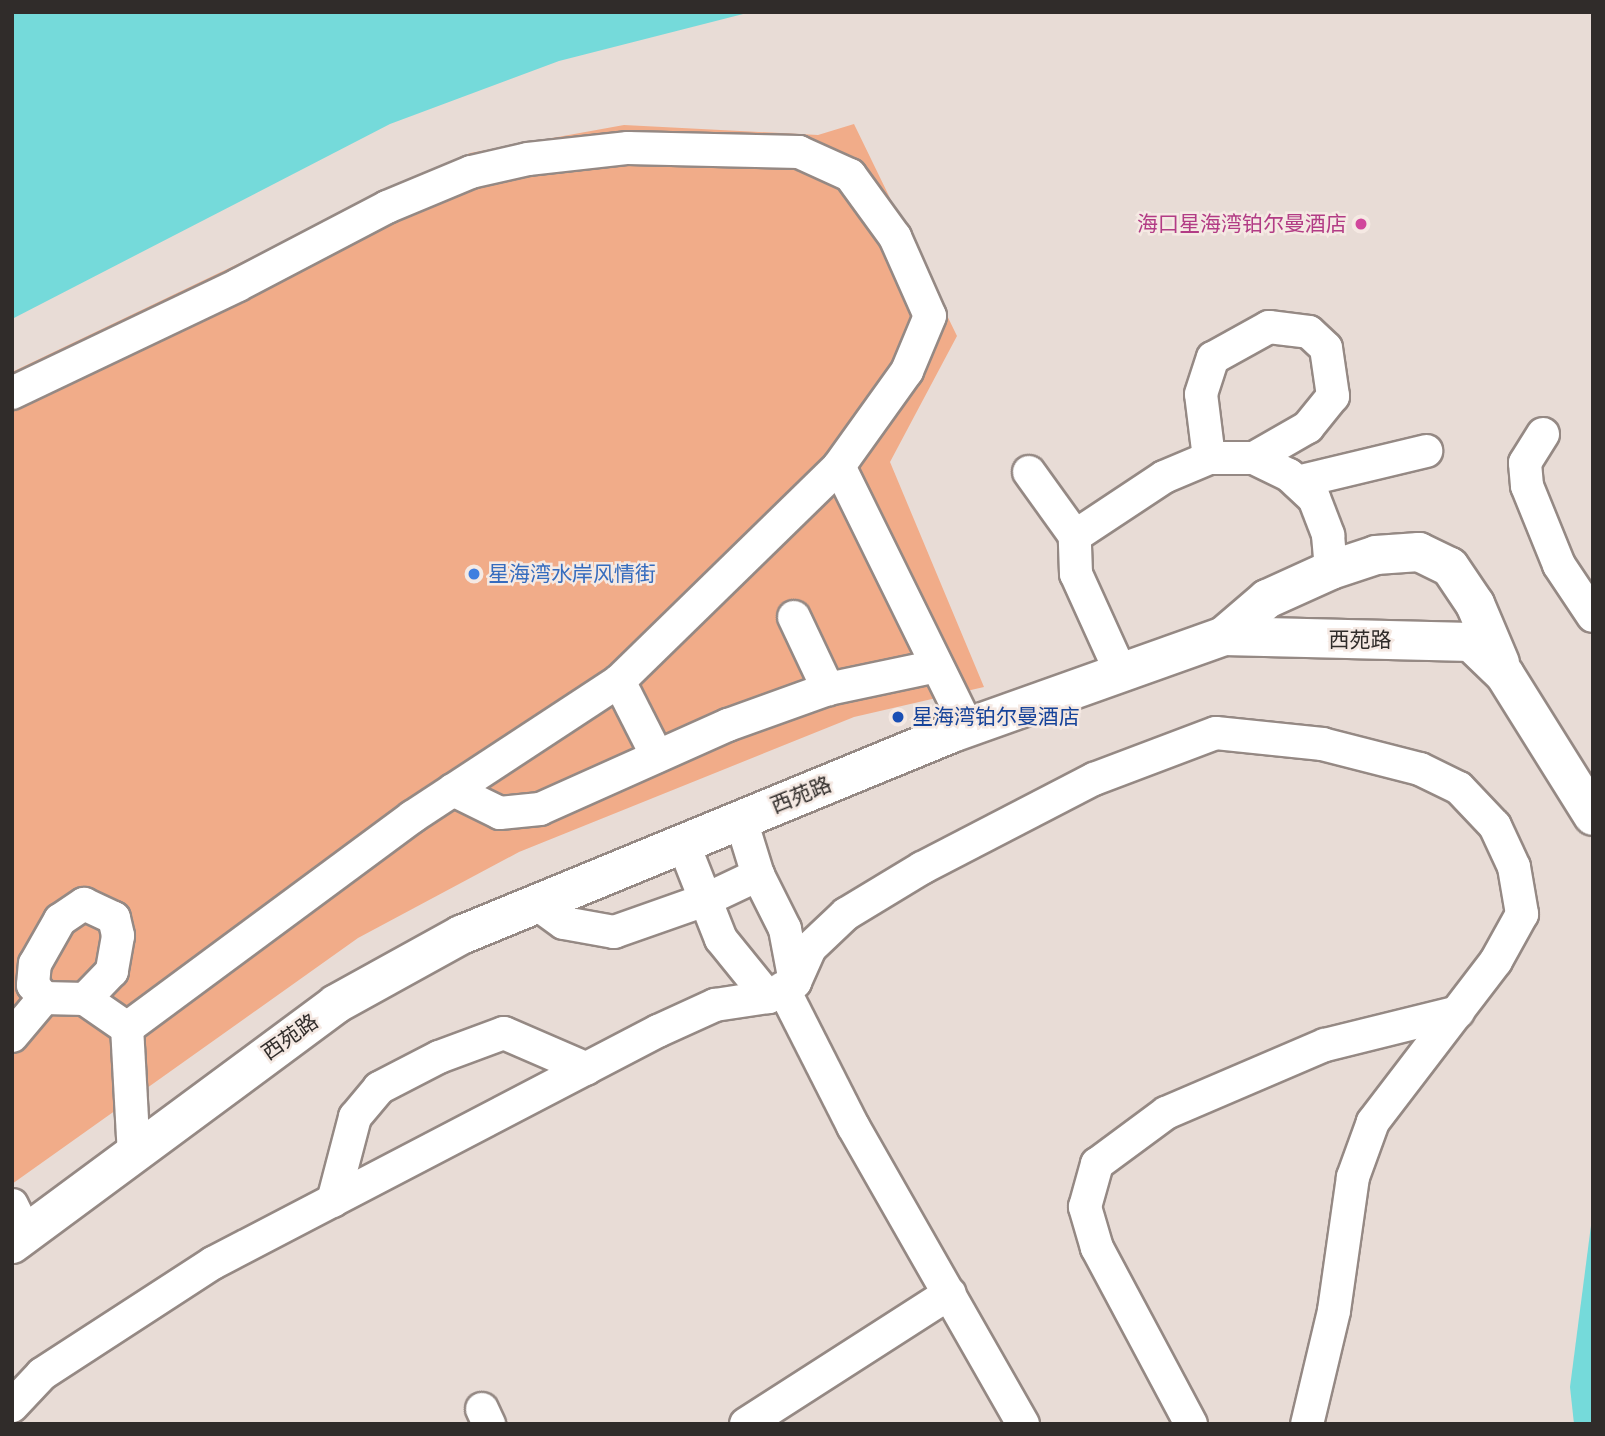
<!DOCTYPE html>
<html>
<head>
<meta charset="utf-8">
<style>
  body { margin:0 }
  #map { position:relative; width:1605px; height:1436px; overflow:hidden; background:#e8dcd6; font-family:"Fira Sans","Noto Sans SC",sans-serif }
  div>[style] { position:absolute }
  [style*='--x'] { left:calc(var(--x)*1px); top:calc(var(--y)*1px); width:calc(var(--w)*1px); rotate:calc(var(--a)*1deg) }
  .water>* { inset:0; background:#75dada }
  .building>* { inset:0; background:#f1ac89 }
  .roads { filter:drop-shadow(2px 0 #958984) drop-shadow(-2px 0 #958984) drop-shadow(0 2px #958984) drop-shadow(0 -2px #958984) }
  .minor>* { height:32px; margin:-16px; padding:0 16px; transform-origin:16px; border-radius:16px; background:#fff }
  .secondary>* { height:38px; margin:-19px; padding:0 19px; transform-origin:19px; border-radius:19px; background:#fff }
  .dots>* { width:19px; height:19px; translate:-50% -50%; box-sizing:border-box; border:4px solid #f5e9e3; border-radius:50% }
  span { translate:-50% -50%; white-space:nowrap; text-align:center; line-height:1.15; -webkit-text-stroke:5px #f5e9e3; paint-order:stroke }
  .hotel-label { font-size:21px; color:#b23c85 }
  .right { translate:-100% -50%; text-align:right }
  .shop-label { font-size:21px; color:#366cbe }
  .left { translate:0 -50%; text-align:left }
  .street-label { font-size:21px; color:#302c2a }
  .transit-label { font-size:21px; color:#164399 }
  .frame { position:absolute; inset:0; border:14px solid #302c2a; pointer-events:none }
</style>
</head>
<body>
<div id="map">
  <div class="water">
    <div style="clip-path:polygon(12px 12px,751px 12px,559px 61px,390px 124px,12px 319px)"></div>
    <div style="clip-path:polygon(1593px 1210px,1593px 1424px,1574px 1424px,1570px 1387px)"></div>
  </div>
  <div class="building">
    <div style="clip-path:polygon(854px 124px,957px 336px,890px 462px,984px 687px,854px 717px,519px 852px,358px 938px,12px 1184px,12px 372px,470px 153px,624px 125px,818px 135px)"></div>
  </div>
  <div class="roads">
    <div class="minor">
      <div style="--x:12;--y:393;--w:250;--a:-25.5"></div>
      <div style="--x:238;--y:285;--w:168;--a:-27.6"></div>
      <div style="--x:387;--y:207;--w:91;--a:-22.6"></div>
      <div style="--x:471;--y:172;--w:58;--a:-12.8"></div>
      <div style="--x:528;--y:159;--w:101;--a:-6.3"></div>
      <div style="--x:628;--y:148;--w:171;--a:1.3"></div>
      <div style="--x:799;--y:152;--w:56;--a:24.3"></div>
      <div style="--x:850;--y:175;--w:77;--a:54"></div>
      <div style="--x:895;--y:237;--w:86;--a:66.1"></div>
      <div style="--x:930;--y:316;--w:60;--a:112.7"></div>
      <div style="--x:907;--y:371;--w:117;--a:125.6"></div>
      <div style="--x:839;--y:466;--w:292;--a:63.8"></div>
      <div style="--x:1543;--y:434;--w:34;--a:122"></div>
      <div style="--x:1525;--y:463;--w:23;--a:85"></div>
      <div style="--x:1527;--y:486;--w:85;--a:67.9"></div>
      <div style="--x:1559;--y:565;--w:61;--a:56.3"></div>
      <div style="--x:1209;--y:458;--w:64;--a:-97.1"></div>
      <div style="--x:1201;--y:394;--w:38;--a:-72"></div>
      <div style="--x:1213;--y:358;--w:64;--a:-29"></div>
      <div style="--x:1269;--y:327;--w:40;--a:7.1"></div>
      <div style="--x:1309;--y:332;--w:23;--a:43"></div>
      <div style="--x:1326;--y:348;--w:49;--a:81.7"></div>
      <div style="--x:1333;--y:396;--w:40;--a:129"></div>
      <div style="--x:1308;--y:427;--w:62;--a:150.1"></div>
      <div style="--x:1029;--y:472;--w:79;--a:54.3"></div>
      <div style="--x:1297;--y:482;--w:133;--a:-13.5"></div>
      <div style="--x:794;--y:617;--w:80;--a:64.7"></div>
      <div style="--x:1121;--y:673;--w:109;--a:-114.4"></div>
      <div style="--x:1076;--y:574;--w:38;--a:-92"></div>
      <div style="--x:1075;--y:536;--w:107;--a:-33.5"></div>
      <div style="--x:1164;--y:477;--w:49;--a:-22.9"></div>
      <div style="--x:1209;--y:458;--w:45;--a:0"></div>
      <div style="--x:1254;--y:458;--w:39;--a:26"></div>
      <div style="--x:1289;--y:475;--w:34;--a:43"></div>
      <div style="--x:1314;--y:498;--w:40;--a:69"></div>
      <div style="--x:1328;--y:535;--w:35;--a:85"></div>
      <div style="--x:619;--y:681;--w:84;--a:63.1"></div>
      <div style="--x:453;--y:790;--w:52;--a:26.1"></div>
      <div style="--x:500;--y:813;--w:40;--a:-5.7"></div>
      <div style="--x:540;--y:809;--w:206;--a:-24.1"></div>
      <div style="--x:728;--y:725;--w:106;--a:-19.8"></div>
      <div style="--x:828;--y:689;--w:111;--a:-11.9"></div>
      <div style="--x:683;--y:843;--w:103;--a:68.4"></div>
      <div style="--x:721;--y:939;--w:75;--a:51"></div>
      <div style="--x:758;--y:875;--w:60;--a:63.4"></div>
      <div style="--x:785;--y:929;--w:54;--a:79.3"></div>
      <div style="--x:536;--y:903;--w:34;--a:36"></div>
      <div style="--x:564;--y:923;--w:51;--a:10.2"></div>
      <div style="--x:614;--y:932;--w:96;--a:-19.4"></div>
      <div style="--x:705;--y:900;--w:59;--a:-25.3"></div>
      <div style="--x:758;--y:875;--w:58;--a:-107.2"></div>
      <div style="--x:783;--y:988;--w:155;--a:63.1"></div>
      <div style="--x:853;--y:1126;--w:343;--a:60.3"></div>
      <div style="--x:85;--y:999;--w:41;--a:-178.6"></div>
      <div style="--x:44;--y:998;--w:17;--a:-130"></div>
      <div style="--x:33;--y:985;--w:21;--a:-85"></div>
      <div style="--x:35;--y:964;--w:51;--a:-60.4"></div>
      <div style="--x:60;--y:920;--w:29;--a:-34"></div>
      <div style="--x:84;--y:904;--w:33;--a:25"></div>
      <div style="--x:114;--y:918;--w:18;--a:77"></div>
      <div style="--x:118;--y:936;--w:36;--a:100"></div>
      <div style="--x:112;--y:971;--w:39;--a:134"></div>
      <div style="--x:85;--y:999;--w:51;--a:34.6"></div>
      <div style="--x:12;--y:1036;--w:50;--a:-49.9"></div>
      <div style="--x:134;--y:1156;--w:128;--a:-93.1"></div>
      <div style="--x:127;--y:1028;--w:355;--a:-36.5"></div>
      <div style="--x:412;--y:817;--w:248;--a:-33.3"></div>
      <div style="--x:619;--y:681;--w:308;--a:-44.3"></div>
      <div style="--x:333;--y:1201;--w:87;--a:-75.3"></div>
      <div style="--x:355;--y:1117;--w:38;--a:-50"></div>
      <div style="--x:379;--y:1088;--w:68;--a:-27.3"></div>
      <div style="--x:439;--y:1057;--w:69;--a:-20.3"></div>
      <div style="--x:504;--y:1033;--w:90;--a:23.4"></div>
      <div style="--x:12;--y:1205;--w:32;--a:64"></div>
      <div style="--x:12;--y:1406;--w:44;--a:-46.8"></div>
      <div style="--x:42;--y:1374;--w:204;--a:-33"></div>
      <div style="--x:213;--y:1263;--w:502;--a:-27.54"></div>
      <div style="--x:658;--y:1031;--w:63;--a:-24.5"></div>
      <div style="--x:715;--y:1005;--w:54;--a:-8.6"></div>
      <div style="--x:768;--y:997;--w:31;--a:-29"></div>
      <div style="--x:795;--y:982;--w:37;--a:-66"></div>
      <div style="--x:810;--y:948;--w:50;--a:-43.4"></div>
      <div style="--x:846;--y:914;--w:89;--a:-31.2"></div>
      <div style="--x:922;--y:868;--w:194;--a:-27.4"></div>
      <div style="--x:1094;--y:779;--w:130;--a:-20.7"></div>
      <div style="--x:1216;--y:733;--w:107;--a:5.9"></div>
      <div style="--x:1322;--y:744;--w:101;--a:14.3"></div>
      <div style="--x:1420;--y:769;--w:43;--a:26"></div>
      <div style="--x:1459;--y:788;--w:52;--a:46.5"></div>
      <div style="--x:1495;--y:826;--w:45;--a:65.1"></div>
      <div style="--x:1514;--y:867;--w:48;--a:80.3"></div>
      <div style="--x:1522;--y:914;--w:54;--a:119"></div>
      <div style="--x:1496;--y:961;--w:203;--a:127.4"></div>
      <div style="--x:1373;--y:1122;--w:59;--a:110"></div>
      <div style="--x:1353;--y:1177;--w:135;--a:98.1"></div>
      <div style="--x:1334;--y:1311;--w:116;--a:103.4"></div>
      <div style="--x:482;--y:1409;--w:17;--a:65"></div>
      <div style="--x:746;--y:1424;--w:242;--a:-32.7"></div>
      <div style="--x:1191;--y:1424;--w:200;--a:-118.1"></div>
      <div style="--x:1097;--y:1248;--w:43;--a:-106.3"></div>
      <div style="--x:1085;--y:1207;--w:45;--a:-74.4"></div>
      <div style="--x:1097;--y:1164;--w:86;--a:-36.5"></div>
      <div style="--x:1166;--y:1113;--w:173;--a:-23.2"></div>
      <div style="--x:1325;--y:1045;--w:137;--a:-13.9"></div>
    </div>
    <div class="secondary">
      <div style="--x:1224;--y:636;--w:57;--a:-40.7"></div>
      <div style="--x:1267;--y:599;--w:70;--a:-24.4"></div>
      <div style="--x:1331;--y:570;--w:47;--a:-18.4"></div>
      <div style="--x:1376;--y:555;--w:43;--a:-4"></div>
      <div style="--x:1419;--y:552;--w:34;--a:26"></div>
      <div style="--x:1450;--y:567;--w:45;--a:56"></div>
      <div style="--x:1475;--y:604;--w:64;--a:67"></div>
      <div style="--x:12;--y:1244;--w:403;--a:-36.5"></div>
      <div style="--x:336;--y:1004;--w:143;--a:-28.9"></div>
      <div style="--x:461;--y:935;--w:531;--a:-22.36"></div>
      <div style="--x:952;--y:733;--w:289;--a:-19.6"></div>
      <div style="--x:1224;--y:636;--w:247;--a:1.4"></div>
      <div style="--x:1471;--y:642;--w:47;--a:44.1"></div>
      <div style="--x:1505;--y:675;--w:166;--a:58"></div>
    </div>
  </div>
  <div class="dots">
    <div style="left:1361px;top:224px;background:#d1479c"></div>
    <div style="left:474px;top:574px;background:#3f7fe0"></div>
    <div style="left:898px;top:717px;background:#1a4fb4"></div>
  </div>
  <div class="hotel-label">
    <span class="right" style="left:1347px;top:224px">海口星海湾铂尔曼酒店</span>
  </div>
  <div class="shop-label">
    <span class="left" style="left:488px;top:574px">星海湾水岸风情街</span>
  </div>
  <div class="street-label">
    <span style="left:1360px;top:640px">西苑路</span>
    <span style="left:801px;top:795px;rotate:-22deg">西苑路</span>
    <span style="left:290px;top:1037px;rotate:-35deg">西苑路</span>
  </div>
  <div class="transit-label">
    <span class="left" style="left:912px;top:717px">星海湾铂尔曼酒店</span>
  </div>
  <div class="frame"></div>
</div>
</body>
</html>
